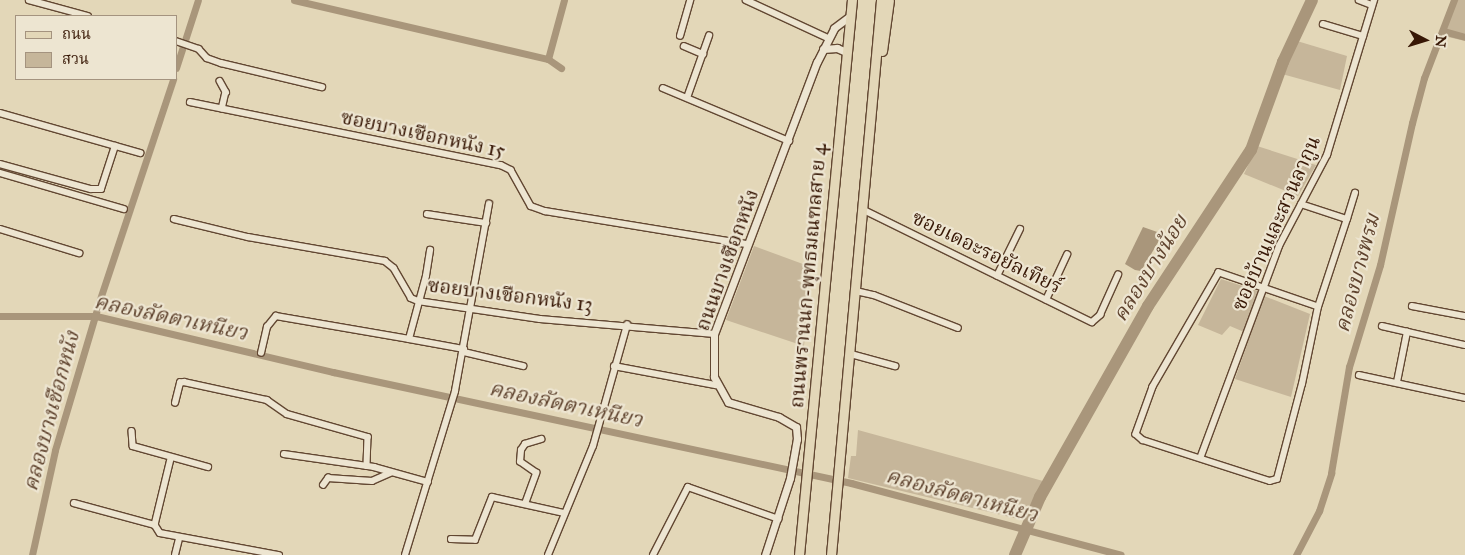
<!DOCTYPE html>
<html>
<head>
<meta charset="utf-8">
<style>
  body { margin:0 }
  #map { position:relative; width:1465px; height:555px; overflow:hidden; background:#e3d7b8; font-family:"IM FELL Great Primer","Noto Serif Thai",serif }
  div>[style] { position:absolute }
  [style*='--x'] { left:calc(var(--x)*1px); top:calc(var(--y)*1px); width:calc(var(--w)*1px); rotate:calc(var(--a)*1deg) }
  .green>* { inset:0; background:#c6b69a }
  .water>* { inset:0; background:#a9967b }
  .canal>* { height:7px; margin:-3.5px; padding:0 3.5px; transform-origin:3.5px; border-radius:3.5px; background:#a9967b }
  .river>* { height:12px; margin:-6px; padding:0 6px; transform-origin:6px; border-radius:6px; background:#a9967b }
  .roads { filter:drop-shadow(1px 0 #624732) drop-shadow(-1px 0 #624732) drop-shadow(0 1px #624732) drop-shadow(0 -1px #624732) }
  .minor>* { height:5.5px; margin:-2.75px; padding:0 2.75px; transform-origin:2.75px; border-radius:2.75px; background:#ede5d1 }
  .tertiary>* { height:7px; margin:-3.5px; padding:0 3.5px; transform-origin:3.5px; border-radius:3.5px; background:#ede5d1 }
  .primary>* { height:9px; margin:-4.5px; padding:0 4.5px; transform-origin:4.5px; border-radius:4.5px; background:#e3d7b8 }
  span { translate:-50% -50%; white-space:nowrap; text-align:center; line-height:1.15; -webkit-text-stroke:4.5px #ede5d1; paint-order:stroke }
  .street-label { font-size:20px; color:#371705 }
  .water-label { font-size:21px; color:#5f432e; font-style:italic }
  .legend { position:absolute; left:15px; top:15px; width:162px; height:65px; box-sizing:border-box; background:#ede5d1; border:1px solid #a4937f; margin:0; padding:6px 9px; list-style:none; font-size:15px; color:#371705 }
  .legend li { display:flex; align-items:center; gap:10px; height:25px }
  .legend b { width:25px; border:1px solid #a4937f }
  .north { position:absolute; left:1400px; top:15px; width:50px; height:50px; -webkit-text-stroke:4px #ede5d1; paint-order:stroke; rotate:95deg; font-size:14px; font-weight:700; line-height:20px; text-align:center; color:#371705 }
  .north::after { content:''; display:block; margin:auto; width:18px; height:22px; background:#371705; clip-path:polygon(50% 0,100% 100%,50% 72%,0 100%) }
</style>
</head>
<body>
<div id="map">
  <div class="green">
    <div style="clip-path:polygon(1457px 0,1465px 0,1465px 41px,1444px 36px)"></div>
    <div style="clip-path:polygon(1297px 41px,1347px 56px,1340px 90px,1282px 74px)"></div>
    <div style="clip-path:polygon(1257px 146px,1316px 165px,1298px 196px,1244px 174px)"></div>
    <div style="clip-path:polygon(754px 246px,811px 267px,804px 346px,726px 320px)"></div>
    <div style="clip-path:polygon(1221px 279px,1258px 291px,1244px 332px,1230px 326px,1222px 335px,1198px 325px)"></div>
    <div style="clip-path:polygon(1264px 296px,1310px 314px,1291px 397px,1235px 379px)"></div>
    <div style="clip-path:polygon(858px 430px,1043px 481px,1022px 520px,848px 478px,851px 456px,856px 456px)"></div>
  </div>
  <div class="water">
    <div style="clip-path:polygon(1143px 227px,1163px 234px,1141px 271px,1135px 270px,1125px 264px)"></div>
  </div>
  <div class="canal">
    <div style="--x:294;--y:0;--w:261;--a:13.1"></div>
    <div style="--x:548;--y:59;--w:16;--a:35"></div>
    <div style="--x:1443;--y:31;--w:23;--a:15"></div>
    <div style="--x:548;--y:59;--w:61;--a:-74.8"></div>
    <div style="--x:176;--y:68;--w:71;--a:-72.1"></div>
    <div style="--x:0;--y:316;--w:96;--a:0"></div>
    <div style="--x:96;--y:316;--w:244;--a:13.3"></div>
    <div style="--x:333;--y:372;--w:530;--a:12.09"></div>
    <div style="--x:851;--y:483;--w:279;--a:14.9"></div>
    <div style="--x:32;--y:555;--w:107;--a:-77.6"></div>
    <div style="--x:55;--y:450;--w:154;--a:-73.4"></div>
    <div style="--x:99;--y:302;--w:235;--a:-71.6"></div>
    <div style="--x:1296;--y:555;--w:50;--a:-62.4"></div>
    <div style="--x:1319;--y:511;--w:40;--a:-72"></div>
    <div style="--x:1331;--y:473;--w:108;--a:-80.4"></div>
    <div style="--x:1349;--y:367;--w:107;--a:-73.1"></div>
    <div style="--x:1380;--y:265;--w:146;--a:-77.3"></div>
    <div style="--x:1412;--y:123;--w:47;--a:-75.1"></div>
    <div style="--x:1424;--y:78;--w:84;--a:-69"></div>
  </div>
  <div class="river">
    <div style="--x:1015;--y:555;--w:63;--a:-66.7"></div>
    <div style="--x:1040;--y:497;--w:219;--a:-60.5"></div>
    <div style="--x:1148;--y:306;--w:187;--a:-56.6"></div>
    <div style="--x:1251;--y:150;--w:94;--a:-70"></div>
    <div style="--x:1283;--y:62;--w:68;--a:-64.9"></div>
  </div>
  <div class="roads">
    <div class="minor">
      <div style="--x:29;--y:0;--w:61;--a:15.2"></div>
      <div style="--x:746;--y:0;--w:90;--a:24.9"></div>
      <div style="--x:1359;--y:0;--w:14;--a:21"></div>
      <div style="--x:1323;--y:24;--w:42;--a:16.7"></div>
      <div style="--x:680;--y:36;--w:37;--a:-74"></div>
      <div style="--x:176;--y:41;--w:24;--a:19"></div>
      <div style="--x:199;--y:49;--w:12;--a:48"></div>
      <div style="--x:207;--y:58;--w:15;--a:20"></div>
      <div style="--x:221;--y:63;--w:104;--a:13.4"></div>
      <div style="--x:684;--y:46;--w:21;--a:23"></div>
      <div style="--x:220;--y:81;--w:13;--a:61"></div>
      <div style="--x:226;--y:92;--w:17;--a:103"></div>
      <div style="--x:663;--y:88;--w:137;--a:22.8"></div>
      <div style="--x:687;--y:98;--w:66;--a:-70.5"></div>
      <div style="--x:190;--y:102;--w:317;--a:11.5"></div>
      <div style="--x:501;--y:165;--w:11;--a:27"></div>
      <div style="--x:511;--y:170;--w:41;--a:60.9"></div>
      <div style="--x:531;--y:206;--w:15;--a:20"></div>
      <div style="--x:545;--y:211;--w:205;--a:9.3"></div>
      <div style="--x:0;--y:113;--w:146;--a:15.9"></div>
      <div style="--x:0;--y:164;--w:94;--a:15.4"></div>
      <div style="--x:91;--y:189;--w:10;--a:0"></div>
      <div style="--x:101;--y:189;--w:45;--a:-72"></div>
      <div style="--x:0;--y:173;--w:129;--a:16.2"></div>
      <div style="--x:1301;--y:204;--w:48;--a:18.1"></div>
      <div style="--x:1347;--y:219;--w:27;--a:-73"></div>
      <div style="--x:864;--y:210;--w:254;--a:26.2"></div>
      <div style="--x:1092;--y:322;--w:11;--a:-41"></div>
      <div style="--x:1100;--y:315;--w:44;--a:-65.8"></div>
      <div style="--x:427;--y:214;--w:60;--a:8.7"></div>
      <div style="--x:174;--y:219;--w:76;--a:13.7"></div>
      <div style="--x:248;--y:237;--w:139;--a:9.9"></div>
      <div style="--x:385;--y:261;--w:11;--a:38"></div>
      <div style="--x:394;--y:268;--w:34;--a:60"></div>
      <div style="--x:411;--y:298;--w:8;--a:23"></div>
      <div style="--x:418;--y:301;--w:123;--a:8.4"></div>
      <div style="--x:540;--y:319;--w:175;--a:4.9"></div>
      <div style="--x:0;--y:229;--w:83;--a:16.9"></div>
      <div style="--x:997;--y:276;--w:52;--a:-63.9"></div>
      <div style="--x:856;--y:291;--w:18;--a:13"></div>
      <div style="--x:874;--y:295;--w:90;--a:21.4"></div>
      <div style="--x:1046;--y:300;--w:50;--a:-65"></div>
      <div style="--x:1412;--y:306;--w:54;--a:10.7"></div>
      <div style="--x:1318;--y:307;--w:105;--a:-161"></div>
      <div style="--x:1219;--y:273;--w:132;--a:120.1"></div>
      <div style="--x:1153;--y:387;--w:50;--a:109.9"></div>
      <div style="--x:1136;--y:434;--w:9;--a:41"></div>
      <div style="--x:1143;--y:440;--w:133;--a:17.9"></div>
      <div style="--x:1270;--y:481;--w:7;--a:-16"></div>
      <div style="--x:1277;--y:479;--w:98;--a:-75.3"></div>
      <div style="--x:1302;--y:384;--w:79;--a:-78.3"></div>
      <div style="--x:1318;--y:307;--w:93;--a:-71.8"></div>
      <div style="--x:1382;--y:326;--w:85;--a:12.9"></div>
      <div style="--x:409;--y:339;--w:56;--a:10.3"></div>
      <div style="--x:464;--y:352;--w:61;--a:13.3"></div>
      <div style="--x:261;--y:353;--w:27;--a:-77"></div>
      <div style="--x:267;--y:327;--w:14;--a:-51"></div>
      <div style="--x:276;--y:316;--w:135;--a:9.8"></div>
      <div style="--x:409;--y:339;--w:65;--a:-74.9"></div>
      <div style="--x:426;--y:276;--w:26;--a:-81"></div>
      <div style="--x:851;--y:354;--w:46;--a:15.3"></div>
      <div style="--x:614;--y:366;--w:104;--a:10.6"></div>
      <div style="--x:1359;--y:375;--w:108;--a:12.2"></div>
      <div style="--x:1397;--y:382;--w:51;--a:-78.7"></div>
      <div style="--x:175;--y:403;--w:21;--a:-76"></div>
      <div style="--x:180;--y:383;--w:4;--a:-14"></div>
      <div style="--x:184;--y:382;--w:85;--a:12.2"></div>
      <div style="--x:267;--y:400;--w:24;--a:35"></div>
      <div style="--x:287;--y:414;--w:84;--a:15.9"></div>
      <div style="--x:368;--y:437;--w:29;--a:92"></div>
      <div style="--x:132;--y:431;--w:15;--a:86"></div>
      <div style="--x:133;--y:446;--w:78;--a:15.6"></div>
      <div style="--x:284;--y:454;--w:91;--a:8.2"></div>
      <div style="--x:374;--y:467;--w:56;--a:15.5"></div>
      <div style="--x:1201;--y:456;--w:224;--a:-69.6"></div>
      <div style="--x:1279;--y:246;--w:103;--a:-62.2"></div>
      <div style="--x:1327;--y:155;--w:162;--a:-73.1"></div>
      <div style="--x:171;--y:459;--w:68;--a:103.6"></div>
      <div style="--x:155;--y:525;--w:9;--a:58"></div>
      <div style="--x:160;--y:533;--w:121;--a:10.5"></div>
      <div style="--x:323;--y:485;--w:9;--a:-54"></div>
      <div style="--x:328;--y:478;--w:44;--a:3.9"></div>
      <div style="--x:372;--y:481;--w:20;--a:-24"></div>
      <div style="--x:74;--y:503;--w:84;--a:15.2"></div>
      <div style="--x:525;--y:504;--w:33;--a:-70"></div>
      <div style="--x:536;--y:473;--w:19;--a:-145"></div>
      <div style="--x:520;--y:462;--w:12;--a:-85"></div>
      <div style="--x:521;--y:450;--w:7;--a:-56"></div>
      <div style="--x:525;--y:444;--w:17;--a:-17"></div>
      <div style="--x:451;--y:539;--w:24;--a:2"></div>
      <div style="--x:475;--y:540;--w:46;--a:-68.4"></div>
      <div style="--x:492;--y:497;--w:74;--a:12.5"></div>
      <div style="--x:175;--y:555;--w:16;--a:-76"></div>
      <div style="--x:405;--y:555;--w:171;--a:-73"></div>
      <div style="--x:455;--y:391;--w:190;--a:-79.7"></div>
      <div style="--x:548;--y:555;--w:118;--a:-67.6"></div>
      <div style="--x:593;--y:446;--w:126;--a:-74.3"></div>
      <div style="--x:653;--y:555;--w:76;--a:-62.8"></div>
      <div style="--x:688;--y:487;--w:96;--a:19.4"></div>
    </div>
    <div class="tertiary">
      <div style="--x:823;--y:49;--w:14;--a:-4"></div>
      <div style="--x:837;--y:48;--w:10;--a:24"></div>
      <div style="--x:765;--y:555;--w:81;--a:-72"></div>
      <div style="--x:790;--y:478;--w:40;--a:-80"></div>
      <div style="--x:797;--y:439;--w:12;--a:-95"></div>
      <div style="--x:796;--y:427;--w:20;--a:-150"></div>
      <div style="--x:779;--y:417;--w:53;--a:-163.6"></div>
      <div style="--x:728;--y:402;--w:29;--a:-119"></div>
      <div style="--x:714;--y:377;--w:43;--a:-90"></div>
      <div style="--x:714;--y:334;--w:291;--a:-69.3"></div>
      <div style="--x:817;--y:62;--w:38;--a:-63"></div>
      <div style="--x:834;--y:28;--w:20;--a:-37"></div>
    </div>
    <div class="primary">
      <div style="--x:882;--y:51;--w:51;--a:-82.2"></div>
      <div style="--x:799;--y:555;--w:558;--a:-84.55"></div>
      <div style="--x:831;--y:555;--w:557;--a:-84.85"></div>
    </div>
  </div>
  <div class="street-label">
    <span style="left:423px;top:134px;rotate:12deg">ซอยบางเชือกหนัง 15</span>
    <span style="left:1276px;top:223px;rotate:-66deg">ซอยบ้านและสวนลากูน</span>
    <span style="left:987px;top:252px;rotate:26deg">ซอยเดอะรอยัลเทียร์</span>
    <span style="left:727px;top:260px;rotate:-70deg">ถนนบางเชือกหนัง</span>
    <span style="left:808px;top:276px;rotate:-85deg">ถนนพรานนก-พุทธมณฑลสาย 4</span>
    <span style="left:510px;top:295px;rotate:7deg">ซอยบางเชือกหนัง 13</span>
  </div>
  <div class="water-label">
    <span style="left:1150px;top:268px;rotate:-58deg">คลองบางน้อย</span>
    <span style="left:1357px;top:273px;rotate:-75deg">คลองบางพรม</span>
    <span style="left:171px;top:317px;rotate:12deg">คลองลัดตาเหนียว</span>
    <span style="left:566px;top:404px;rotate:12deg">คลองลัดตาเหนียว</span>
    <span style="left:51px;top:411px;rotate:-75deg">คลองบางเชือกหนัง</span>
    <span style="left:962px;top:495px;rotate:15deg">คลองลัดตาเหนียว</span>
  </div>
  <ul class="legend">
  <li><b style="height:6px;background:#e3d7b8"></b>ถนน</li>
  <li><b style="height:14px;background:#c6b69a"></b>สวน</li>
  </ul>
  <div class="north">N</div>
</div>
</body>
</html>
